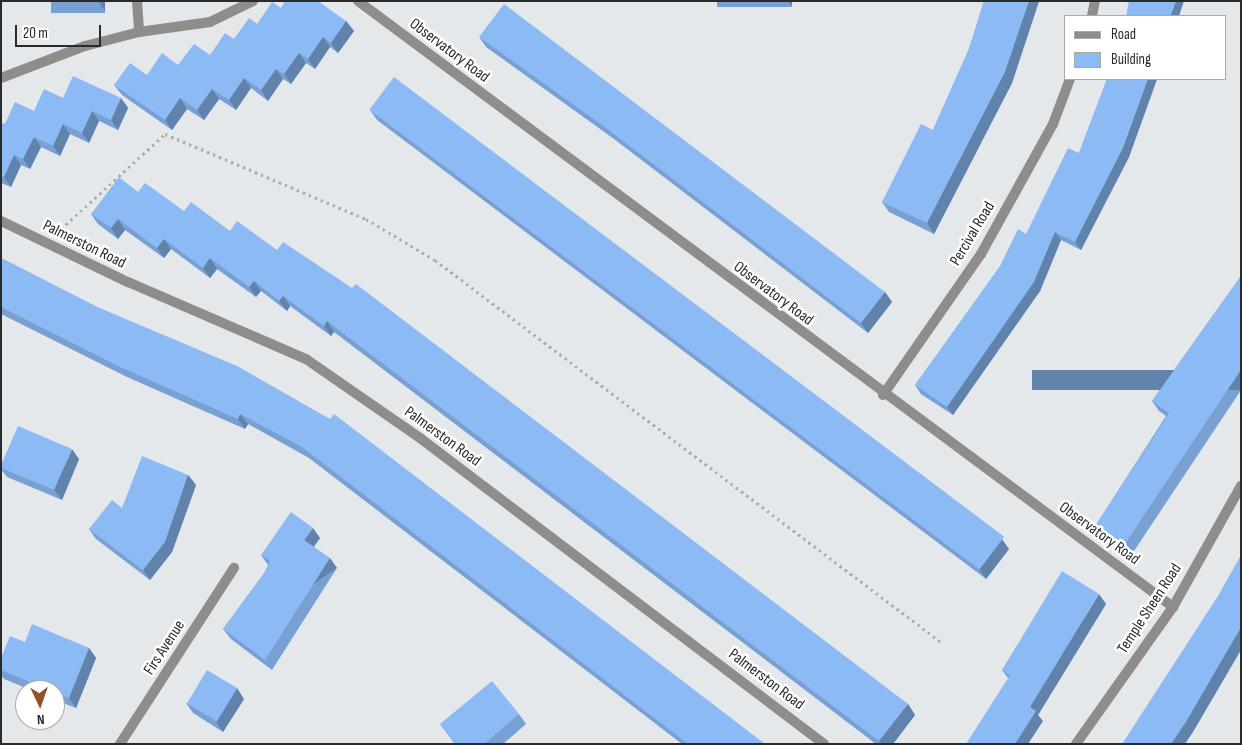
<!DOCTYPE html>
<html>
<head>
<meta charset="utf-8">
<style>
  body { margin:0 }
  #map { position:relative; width:1242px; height:745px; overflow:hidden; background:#e5e8eb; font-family:"Sofia Sans Condensed",sans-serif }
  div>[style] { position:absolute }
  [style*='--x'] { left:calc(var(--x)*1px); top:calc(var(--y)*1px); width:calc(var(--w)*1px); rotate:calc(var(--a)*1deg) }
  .path>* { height:3px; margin-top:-1.5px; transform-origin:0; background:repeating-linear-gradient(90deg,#abaeb0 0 2.5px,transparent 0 6.5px) }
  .minor>* { height:10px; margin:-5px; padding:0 5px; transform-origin:5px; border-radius:5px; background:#8f8d8c }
  .tertiary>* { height:10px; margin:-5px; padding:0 5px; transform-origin:5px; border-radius:5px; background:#8f8d8c }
  .wall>* { inset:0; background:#78a0d2; transform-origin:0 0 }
  .shaded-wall>* { inset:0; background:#6182ab; transform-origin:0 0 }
  .building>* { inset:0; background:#8bbaf4; transform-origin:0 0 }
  span { translate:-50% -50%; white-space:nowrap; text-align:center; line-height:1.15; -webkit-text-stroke:5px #fff; paint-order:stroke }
  .street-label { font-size:16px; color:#292a2b }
  .frame { position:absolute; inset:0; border:2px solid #292a2b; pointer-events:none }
  .legend { position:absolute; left:1064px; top:15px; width:162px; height:65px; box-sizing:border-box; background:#fff; border:1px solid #a9aaaa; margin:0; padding:6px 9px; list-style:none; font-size:15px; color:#292a2b }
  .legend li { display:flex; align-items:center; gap:10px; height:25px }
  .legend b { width:25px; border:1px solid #a9aaaa }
  .north { position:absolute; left:15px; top:680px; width:50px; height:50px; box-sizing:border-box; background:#fff; border:1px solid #a9aaaa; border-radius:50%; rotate:177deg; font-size:14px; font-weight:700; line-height:20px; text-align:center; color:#292a2b }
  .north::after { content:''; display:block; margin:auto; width:18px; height:22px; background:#965028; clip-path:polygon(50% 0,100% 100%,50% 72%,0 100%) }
  .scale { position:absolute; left:15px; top:25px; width:86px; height:22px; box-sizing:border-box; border:2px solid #292a2b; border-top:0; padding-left:6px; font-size:15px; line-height:18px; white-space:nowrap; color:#292a2b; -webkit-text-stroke:4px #fff; paint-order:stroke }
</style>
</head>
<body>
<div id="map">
  <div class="path">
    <div style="--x:61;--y:229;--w:141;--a:-42.4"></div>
    <div style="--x:165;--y:134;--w:218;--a:22.9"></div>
    <div style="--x:366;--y:219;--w:80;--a:30.7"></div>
    <div style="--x:435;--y:260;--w:634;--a:37.05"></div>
  </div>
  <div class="minor">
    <div style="--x:137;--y:1;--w:31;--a:86"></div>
    <div style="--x:358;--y:1;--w:1016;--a:36.63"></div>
    <div style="--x:1092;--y:16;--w:15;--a:-79"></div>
    <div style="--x:1;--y:221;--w:141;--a:25.7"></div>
    <div style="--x:128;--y:282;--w:194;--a:23.4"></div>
    <div style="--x:306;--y:359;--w:139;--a:34.7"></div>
    <div style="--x:420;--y:438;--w:507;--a:37.14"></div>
    <div style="--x:883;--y:395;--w:172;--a:-55.2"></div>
    <div style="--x:981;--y:254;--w:149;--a:-61"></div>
    <div style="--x:1053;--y:124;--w:48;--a:-69.3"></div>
    <div style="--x:120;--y:744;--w:210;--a:-57.1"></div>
    <div style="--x:1076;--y:744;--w:168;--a:-54.7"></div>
    <div style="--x:1173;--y:607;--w:139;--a:-60.7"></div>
  </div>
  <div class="tertiary">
    <div style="--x:1;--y:78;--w:90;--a:-20.9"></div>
    <div style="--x:85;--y:46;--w:56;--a:-14.5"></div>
    <div style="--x:139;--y:32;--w:72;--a:-8"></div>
    <div style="--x:210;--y:22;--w:48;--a:-26"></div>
  </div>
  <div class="wall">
    <div style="left:51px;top:1px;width:54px;height:12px"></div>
    <div style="left:717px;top:1px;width:75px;height:6px"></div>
    <div style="clip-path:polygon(984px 1px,1039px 1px,1012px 83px,934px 234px,889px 212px,882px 202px,933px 130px,969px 49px)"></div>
    <div style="clip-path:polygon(281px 8px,346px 21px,354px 31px,338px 53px,330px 47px,315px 69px,306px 63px,291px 84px,283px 79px,268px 101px,251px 88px,236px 110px,219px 99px,204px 120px,187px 109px,172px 130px,122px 95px,114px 85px,210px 55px)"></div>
    <div style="clip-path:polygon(479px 37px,885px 292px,892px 302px,868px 333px,614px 139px,486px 47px)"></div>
    <div style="clip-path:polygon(1107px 79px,1157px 79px,1129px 157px,1081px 250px,1061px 240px,1040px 291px,953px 415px,921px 394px,915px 385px,1026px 234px,1079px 153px)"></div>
    <div style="clip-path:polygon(63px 98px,121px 98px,128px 108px,118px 130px,99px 121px,89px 143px,70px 134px,60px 156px,41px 147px,30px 169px,21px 165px,11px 187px,1px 183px,1px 123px,5px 124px)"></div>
    <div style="clip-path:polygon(370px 110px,1009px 549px,986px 579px,377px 120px)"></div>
    <div style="clip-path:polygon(138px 192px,230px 231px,908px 704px,915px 715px,893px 744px,876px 744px,334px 332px,331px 336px,290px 306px,287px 311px,261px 291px,256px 297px,217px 269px,210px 278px,171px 249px,164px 258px,125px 230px,118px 239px,98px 224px,91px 214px)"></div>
    <div style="clip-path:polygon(1px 258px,95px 306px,765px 744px,682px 744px,309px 458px,248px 424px,245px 429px,127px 377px,1px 314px)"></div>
    <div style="clip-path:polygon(1241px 276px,1241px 390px,1132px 554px,1104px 535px,1096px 525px,1166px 416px,1159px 411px,1152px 401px)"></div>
    <div style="clip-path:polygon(79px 459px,62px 500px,7px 477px,1px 469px,1px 465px)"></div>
    <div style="clip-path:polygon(188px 475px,196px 485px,172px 552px,150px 580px,96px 539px,89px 529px,122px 508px)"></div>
    <div style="clip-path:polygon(320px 538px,314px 547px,337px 568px,272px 670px,231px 639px,223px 629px,265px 572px,268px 565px,261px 555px)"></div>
    <div style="clip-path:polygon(1106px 604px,1038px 715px,1043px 721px,1008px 678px,1002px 670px)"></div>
    <div style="clip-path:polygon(25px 642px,89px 648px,96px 658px,76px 708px,55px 700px,55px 690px,31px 690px,4px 679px,1px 675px,1px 658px)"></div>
    <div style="clip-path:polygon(244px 699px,223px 732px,193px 713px,186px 703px)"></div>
    <div style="clip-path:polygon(519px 714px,526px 724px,503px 744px,455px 744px,440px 724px)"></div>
  </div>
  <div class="shaded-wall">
    <div style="clip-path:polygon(98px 1px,105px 1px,105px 11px)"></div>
    <div style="clip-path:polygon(788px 1px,792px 1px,792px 6px)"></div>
    <div style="clip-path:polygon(1029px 1px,1039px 1px,1012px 83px,934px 234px,927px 223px)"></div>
    <div style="clip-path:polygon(1176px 1px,1184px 1px,1179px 16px,1170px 16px)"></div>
    <div style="clip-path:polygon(346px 21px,354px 31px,338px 53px,331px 43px)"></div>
    <div style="clip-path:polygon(323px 37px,330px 47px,315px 69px,308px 59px)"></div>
    <div style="clip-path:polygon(299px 53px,306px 63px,291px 84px,284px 74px)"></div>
    <div style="clip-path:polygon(276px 69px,283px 79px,268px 101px,261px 90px)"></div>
    <div style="clip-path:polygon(244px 78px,251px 88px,236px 110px,229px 100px)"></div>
    <div style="clip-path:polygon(1148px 79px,1157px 79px,1129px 157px,1081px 250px,1075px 242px)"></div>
    <div style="clip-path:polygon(212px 89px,219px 99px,204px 120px,197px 110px)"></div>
    <div style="clip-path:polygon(121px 98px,128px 108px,118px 130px,111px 120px)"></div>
    <div style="clip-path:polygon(180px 98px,187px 109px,172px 130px,165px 120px)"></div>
    <div style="clip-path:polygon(92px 111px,99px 121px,89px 143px,82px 133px)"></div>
    <div style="clip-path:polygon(63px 124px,70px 134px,60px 156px,53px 146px)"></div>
    <div style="clip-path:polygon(34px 137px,41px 147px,30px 169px,23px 159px)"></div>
    <div style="clip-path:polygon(14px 155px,21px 165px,11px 187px,4px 177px)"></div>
    <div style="clip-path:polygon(118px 219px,125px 230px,118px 239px,111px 228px)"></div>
    <div style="clip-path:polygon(1055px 232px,1061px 240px,1040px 291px,953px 415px,947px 407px)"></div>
    <div style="clip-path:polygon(164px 239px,171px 249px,164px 258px,157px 248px)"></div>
    <div style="clip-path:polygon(210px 258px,217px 269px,210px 278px,203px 268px)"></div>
    <div style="clip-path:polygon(254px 281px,261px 291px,256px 297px,249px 287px)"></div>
    <div style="clip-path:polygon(885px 292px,892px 302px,868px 333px,861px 323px)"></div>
    <div style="clip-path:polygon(283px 296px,290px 306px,287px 311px,279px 301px)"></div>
    <div style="clip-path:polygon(327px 321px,334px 332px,331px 336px,324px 326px)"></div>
    <div style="left:1241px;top:370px;width:20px;height:209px;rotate:90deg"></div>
    <div style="clip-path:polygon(240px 414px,248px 424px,245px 429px,238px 419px)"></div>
    <div style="clip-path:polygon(72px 449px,79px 459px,62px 500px,54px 490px)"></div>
    <div style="clip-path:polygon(188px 475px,196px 485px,172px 552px,150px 580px,143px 570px)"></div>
    <div style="clip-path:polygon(313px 528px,320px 538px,311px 550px,304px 540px)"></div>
    <div style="clip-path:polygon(1002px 539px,1009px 549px,986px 579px,979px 569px)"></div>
    <div style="left:330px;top:558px;width:12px;height:121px;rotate:55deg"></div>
    <div style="clip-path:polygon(1099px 594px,1106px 604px,1038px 715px,1043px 721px,1028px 744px,1015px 744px,1030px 707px)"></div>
    <div style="clip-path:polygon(1241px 627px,1241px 650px,1193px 732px,1185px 744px,1171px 744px)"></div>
    <div style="clip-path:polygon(89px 648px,96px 658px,76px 708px,69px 698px)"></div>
    <div style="clip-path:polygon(237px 688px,244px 699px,223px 732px,216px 722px)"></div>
    <div style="clip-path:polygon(908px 704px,915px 715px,893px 744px,881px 744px,879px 741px)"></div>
  </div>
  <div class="building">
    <div style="clip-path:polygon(285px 1px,318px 1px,346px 21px,331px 43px,323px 37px,308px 59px,299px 53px,284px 74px,276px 69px,261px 90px,244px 78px,229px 100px,212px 89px,197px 110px,180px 98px,165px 120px,114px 85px,130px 63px,147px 75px,162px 53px,178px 65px,194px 44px,210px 55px,225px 33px,234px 39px,249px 18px,257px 24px,272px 2px,281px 8px)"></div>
    <div style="clip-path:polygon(984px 1px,1029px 1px,1005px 72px,927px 223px,882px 202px,921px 124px,933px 130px,969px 49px)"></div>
    <div style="clip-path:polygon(1129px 1px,1176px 1px,1170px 16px,1126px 16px)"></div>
    <div style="clip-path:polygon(504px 4px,885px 292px,861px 323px,606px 128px,479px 37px)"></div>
    <div style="clip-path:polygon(73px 76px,121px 98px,111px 120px,92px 111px,82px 133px,63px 124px,53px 146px,34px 137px,23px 159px,14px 155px,4px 177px,1px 176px,1px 123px,5px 124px,15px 102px,34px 111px,44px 89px,63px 98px)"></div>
    <div style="left:394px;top:77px;width:764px;height:41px;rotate:37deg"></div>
    <div style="clip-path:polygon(1107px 79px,1148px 79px,1123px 148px,1075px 242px,1055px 232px,1034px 282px,947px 407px,915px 385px,1000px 266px,1018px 229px,1026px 234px,1068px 148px,1079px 153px)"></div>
    <div style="clip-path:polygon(119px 177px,138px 192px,145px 183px,184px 211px,191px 202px,230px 231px,237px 221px,277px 250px,283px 242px,352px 288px,356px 284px,908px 704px,879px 741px,327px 321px,324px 326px,283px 296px,279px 301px,254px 281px,249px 287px,210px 258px,203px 268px,164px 239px,157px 248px,118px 219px,111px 228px,91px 214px)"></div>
    <div style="clip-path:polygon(1px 258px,95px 306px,237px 366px,330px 419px,334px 414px,765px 744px,688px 744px,302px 447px,240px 414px,238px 419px,120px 367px,1px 307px)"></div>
    <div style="clip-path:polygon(1241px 276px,1241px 370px,1125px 544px,1096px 525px,1169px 413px,1152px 401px)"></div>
    <div style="clip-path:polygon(18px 426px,72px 449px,54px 490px,1px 468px,1px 465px)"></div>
    <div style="clip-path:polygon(142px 456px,188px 475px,165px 542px,143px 570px,89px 529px,112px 500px,122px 508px)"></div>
    <div style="clip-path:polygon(291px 512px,313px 528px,304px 540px,330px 558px,265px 660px,223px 629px,265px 572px,270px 561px,261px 555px)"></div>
    <div style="clip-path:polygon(1241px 555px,1241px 627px,1186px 722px,1171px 744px,1122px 744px,1218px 596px)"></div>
    <div style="clip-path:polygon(1062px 571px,1099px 594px,1030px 707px,1036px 711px,1015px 744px,966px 744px,1010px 675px,1002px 670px)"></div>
    <div style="clip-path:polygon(32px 624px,89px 648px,69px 698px,55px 693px,55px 690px,49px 690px,1px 670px,1px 658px,10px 636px,25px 642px)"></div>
    <div style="left:207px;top:670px;width:35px;height:39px;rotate:31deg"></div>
    <div style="clip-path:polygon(492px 681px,519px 714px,484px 744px,456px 744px,440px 724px)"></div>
  </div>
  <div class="street-label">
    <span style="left:449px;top:51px;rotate:37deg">Observatory Road</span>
    <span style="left:973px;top:234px;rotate:-59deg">Percival Road</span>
    <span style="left:84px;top:245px;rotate:26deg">Palmerston Road</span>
    <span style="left:773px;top:294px;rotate:37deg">Observatory Road</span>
    <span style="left:442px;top:437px;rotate:36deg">Palmerston Road</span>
    <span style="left:1099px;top:534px;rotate:36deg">Observatory Road</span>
    <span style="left:1150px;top:609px;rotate:-57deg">Temple Sheen Road</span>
    <span style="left:165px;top:648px;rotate:-57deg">Firs Avenue</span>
    <span style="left:766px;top:680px;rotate:37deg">Palmerston Road</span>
  </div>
  <div class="frame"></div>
  <ul class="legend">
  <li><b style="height:6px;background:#8f8d8c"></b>Road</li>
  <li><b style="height:14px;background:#8bbaf4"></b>Building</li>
  </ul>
  <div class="north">N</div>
  <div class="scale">20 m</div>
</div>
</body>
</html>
